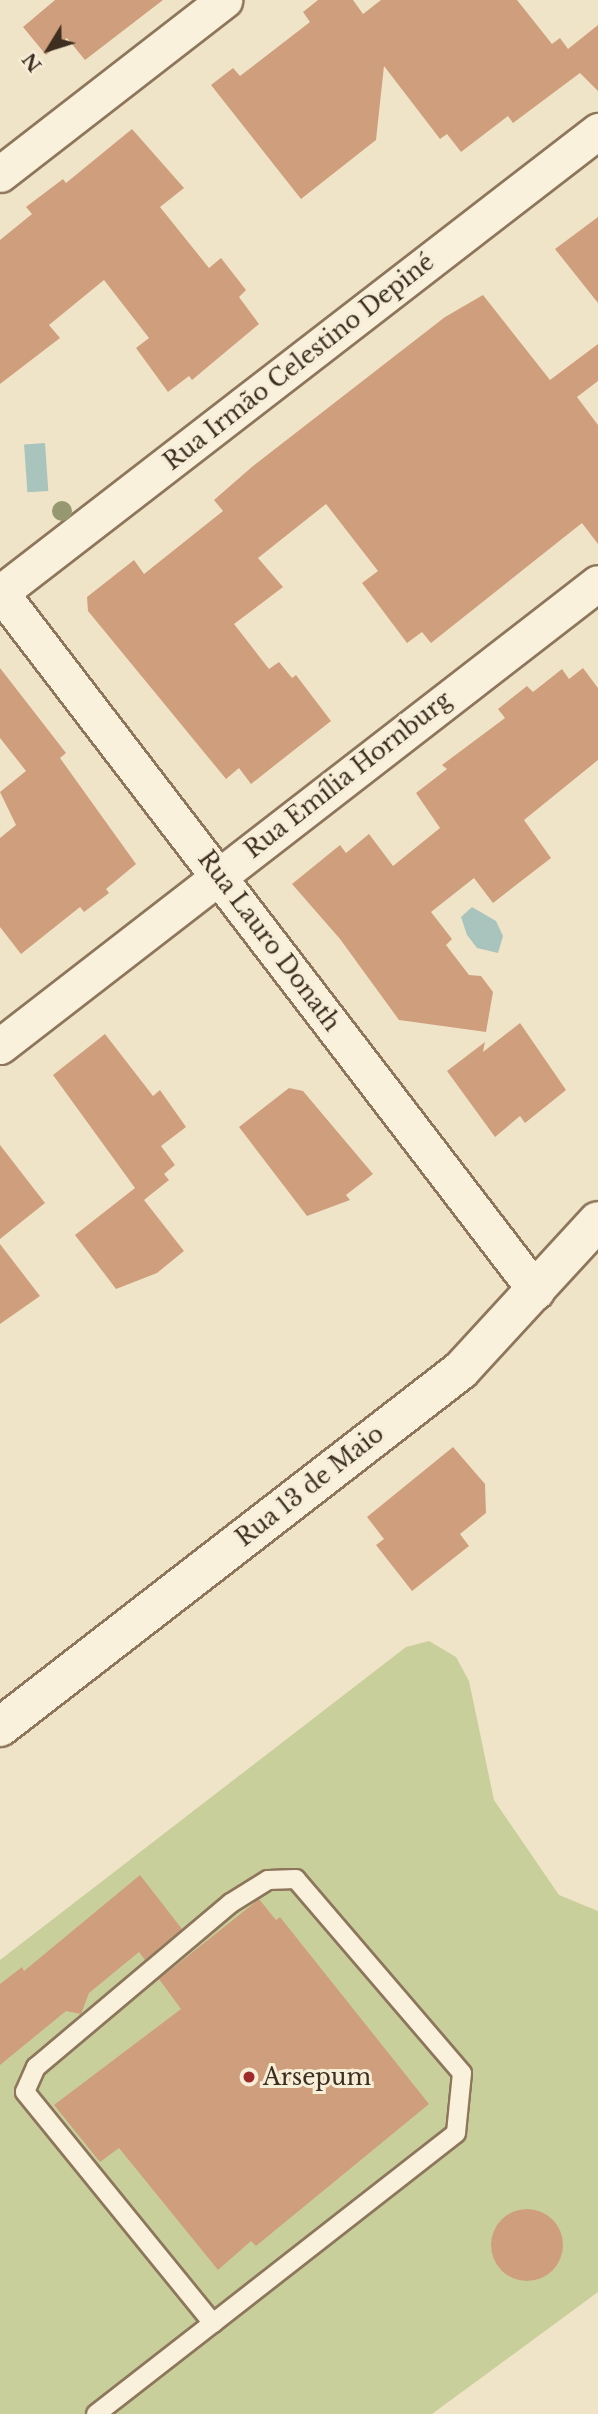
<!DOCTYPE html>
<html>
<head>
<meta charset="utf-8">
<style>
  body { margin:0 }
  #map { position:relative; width:598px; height:2414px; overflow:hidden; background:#f0e4c8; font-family:"Libre Baskerville",serif }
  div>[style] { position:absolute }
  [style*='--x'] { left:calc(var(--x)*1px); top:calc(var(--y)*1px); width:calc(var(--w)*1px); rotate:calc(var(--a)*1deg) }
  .green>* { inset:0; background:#c9cf9b }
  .water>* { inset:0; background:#a9c4bc; transform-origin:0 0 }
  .building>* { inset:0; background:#cf9f7d }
  .round { border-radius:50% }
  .roads { filter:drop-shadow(2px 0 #8d765c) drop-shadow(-2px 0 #8d765c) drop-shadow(0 2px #8d765c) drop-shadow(0 -2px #8d765c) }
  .service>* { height:18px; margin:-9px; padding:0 9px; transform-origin:9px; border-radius:9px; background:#faf1dc }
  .minor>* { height:35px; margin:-17.5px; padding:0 17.5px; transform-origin:17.5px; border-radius:17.5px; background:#faf1dc }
  .secondary>* { height:38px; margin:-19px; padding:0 19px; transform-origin:19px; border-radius:19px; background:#faf1dc }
  .trees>* { width:20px; height:20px; margin:-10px; border-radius:50%; background:#96986f }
  .dots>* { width:19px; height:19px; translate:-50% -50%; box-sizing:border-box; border:4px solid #f7eed8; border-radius:50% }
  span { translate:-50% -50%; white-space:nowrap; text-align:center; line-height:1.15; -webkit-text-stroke:6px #f7eed8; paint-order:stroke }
  .street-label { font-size:23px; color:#3d2e20 }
  .poi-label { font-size:23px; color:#3d2e20 }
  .left { translate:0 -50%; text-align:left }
  .north { position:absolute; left:14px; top:14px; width:70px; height:70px; -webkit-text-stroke:5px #f7eed8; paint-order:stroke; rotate:232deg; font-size:19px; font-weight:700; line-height:28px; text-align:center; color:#3d2e20 }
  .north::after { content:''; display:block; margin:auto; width:24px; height:32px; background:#3d2e20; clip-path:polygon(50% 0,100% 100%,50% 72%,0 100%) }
</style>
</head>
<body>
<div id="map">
  <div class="green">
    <div style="clip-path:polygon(429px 1641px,456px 1657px,469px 1681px,494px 1800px,559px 1895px,598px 1911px,598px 2292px,432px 2414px,0 2414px,0 1960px,406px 1647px)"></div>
  </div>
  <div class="water">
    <div style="left:45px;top:443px;width:48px;height:21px;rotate:86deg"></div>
    <div style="clip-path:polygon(472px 907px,496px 921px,503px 936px,498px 953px,477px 948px,467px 935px,461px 917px)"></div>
  </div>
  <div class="building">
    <div style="clip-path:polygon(55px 0,163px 0,85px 60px,67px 38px,46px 55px,23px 27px)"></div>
    <div style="clip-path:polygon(318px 0,353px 0,363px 14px,381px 0,517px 0,552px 44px,560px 38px,568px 49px,598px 25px,598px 91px,580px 73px,513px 123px,508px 116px,461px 152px,447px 134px,440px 139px,384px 66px,376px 140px,301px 199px,211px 85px,233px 68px,240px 76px,310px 22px,303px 12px)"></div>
    <div style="clip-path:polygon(132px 129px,184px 188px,160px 207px,209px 268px,221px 258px,246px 290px,239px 297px,259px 324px,192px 380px,189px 376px,168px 392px,136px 348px,149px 338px,104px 280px,49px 325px,60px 338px,0 384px,0 240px,32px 214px,26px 207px,63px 179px,66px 183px)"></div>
    <div style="clip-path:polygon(598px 217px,598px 303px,555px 249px)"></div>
    <div style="clip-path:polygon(483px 295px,550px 380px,598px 344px,598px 381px,577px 397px,598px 425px,598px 544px,582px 523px,431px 643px,422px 632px,407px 643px,362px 583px,378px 571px,326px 504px,258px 558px,283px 587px,234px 624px,269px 669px,279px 662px,292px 678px,296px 675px,331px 721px,251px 784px,239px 768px,226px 779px,88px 611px,87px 597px,134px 560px,144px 574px,223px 511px,214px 500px,253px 466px,445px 317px)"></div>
    <div style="clip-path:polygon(0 668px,66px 753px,60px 758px,136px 864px,106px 889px,109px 893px,84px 912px,80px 907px,21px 954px,0 927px,0 838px,16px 825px,0 792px,26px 771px,0 738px)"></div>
    <div style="clip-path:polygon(583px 668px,598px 688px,598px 760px,524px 820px,551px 858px,493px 903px,474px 878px,431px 912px,452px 939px,446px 945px,469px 975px,481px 976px,493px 992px,486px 1032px,399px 1020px,340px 939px,292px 884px,340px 845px,346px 853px,369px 834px,393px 866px,440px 828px,416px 793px,447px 769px,442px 765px,505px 718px,498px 709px,527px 686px,533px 692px,562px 669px,569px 679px)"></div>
    <div style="clip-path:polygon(520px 1023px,566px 1090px,525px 1123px,520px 1116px,495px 1137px,447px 1071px,485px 1042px,483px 1052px)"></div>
    <div style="clip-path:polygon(105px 1034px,153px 1096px,160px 1090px,186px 1127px,161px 1146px,175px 1165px,164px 1174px,169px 1180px,144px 1200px,184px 1251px,157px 1273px,116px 1289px,75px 1235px,135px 1188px,53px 1075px)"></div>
    <div style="clip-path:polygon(289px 1088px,303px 1091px,373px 1174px,346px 1195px,350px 1200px,307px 1216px,239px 1127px)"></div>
    <div style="clip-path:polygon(0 1145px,45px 1203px,0 1239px)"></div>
    <div style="clip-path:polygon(0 1244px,40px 1296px,0 1324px)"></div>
    <div style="clip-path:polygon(453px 1447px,485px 1484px,486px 1513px,460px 1534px,469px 1546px,412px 1591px,376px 1545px,384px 1539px,367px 1517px)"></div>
    <div style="clip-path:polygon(140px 1875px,182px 1929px,145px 1960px,139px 1952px,89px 1993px,81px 2014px,66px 2011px,0 2065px,0 1984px,22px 1967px,24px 1971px)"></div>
    <div style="clip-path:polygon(259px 1899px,276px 1920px,280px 1917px,429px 2104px,256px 2246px,251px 2241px,218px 2270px,119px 2148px,100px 2162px,54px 2105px,181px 2009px,159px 1979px)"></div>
    <div class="round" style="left:491px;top:2209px;width:72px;height:72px"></div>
  </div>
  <div class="roads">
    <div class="service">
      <div style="--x:96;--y:2414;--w:148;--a:-37.9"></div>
      <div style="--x:213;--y:2323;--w:308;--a:-38"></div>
      <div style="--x:456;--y:2133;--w:60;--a:-84.3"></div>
      <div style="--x:462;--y:2073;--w:255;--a:-130.6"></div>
      <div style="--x:296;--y:1879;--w:28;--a:178"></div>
      <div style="--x:268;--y:1880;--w:44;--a:148.1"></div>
      <div style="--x:231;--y:1903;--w:255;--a:139.9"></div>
      <div style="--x:36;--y:2067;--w:27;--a:114"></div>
      <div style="--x:25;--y:2092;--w:298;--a:50.9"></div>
    </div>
    <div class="minor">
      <div style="--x:0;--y:174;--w:284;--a:-37.8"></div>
      <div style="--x:0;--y:592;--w:881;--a:52.52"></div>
      <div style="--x:0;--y:593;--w:756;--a:-37.69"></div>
      <div style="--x:0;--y:1046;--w:756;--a:-37.75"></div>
    </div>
    <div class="secondary">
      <div style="--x:0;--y:1727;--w:583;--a:-37.75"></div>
      <div style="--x:461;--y:1370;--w:202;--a:-47.4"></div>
    </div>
  </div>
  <div class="trees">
    <div style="left:62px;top:511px"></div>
  </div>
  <div class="dots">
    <div style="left:249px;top:2077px;background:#9e2a2b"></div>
  </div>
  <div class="street-label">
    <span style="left:299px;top:362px;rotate:-38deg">Rua Irmão Celestino Depiné</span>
    <span style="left:348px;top:775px;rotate:-38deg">Rua Emília Hornburg</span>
    <span style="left:269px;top:941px;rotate:53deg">Rua Lauro Donath</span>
    <span style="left:310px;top:1486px;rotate:-38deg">Rua 13 de Maio</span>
  </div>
  <div class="poi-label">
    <span class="left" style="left:263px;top:2077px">Arsepum</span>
  </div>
  <div class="north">N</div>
</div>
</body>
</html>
